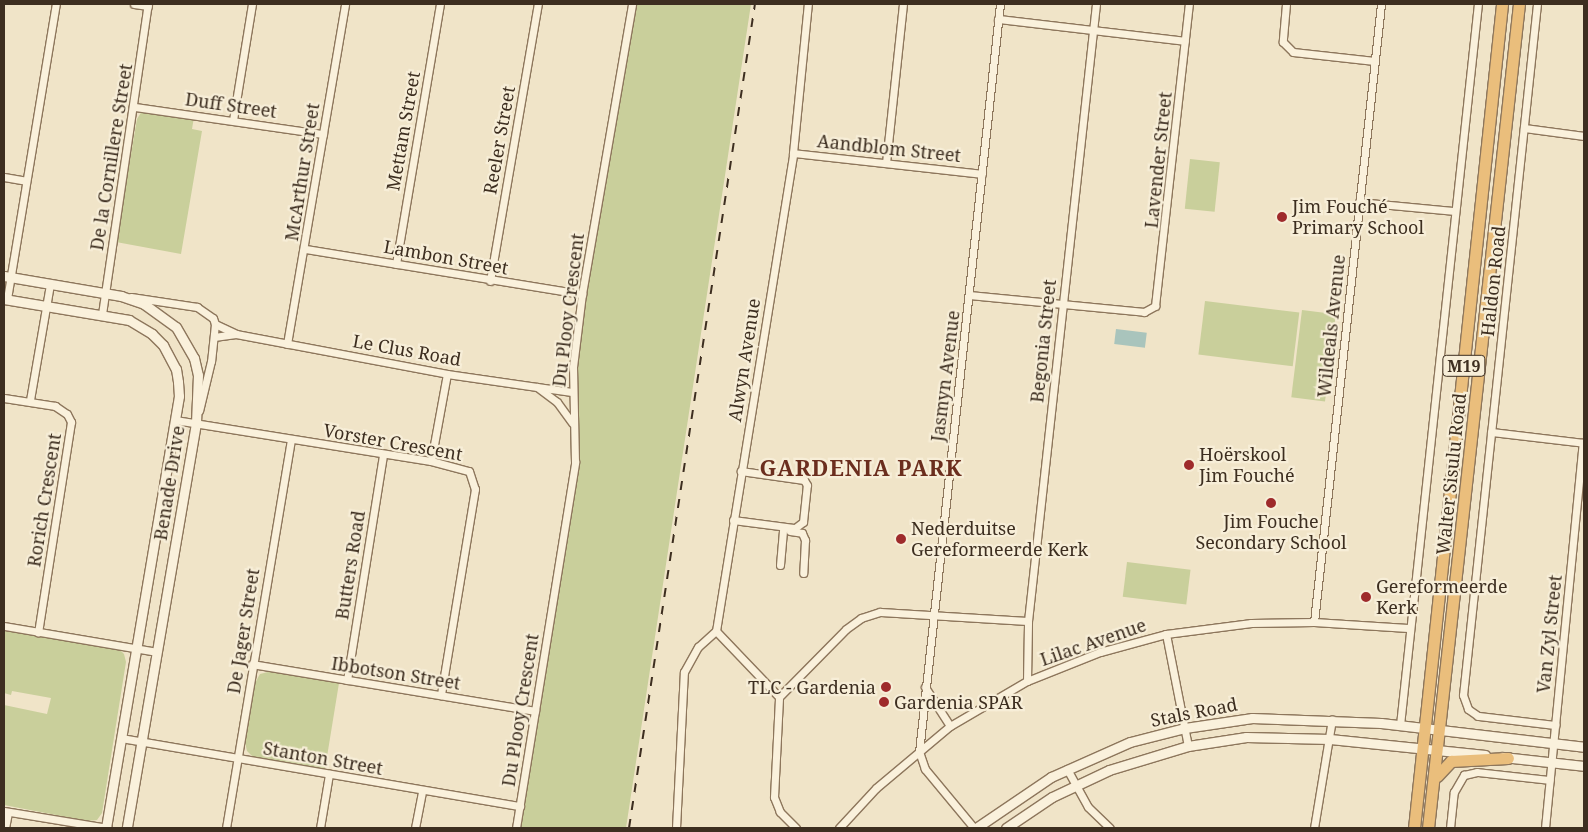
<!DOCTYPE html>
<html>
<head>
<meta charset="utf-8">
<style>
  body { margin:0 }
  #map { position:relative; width:1588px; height:832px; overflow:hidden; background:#f0e4c8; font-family:"Noto Serif",serif }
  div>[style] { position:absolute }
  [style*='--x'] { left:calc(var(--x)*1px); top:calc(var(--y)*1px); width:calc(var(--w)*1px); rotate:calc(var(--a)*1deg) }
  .green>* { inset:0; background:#c9cf9b; transform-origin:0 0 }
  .water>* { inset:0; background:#a9c4bc; transform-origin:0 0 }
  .roads { filter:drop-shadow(1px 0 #8d765c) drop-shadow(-1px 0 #8d765c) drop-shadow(0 1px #8d765c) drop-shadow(0 -1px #8d765c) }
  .minor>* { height:7px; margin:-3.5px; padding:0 3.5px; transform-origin:3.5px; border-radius:3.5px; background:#faf1dc }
  .tertiary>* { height:9px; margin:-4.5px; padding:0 4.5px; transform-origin:4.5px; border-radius:4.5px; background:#faf1dc }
  .trunk>* { height:11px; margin:-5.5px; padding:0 5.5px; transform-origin:5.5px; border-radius:5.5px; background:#eabe7c }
  .rail>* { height:2px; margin-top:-1px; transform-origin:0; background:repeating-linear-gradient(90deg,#3d2e20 0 9px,transparent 0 18px) }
  .dots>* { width:14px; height:14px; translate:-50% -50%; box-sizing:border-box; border:2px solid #f7eed8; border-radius:50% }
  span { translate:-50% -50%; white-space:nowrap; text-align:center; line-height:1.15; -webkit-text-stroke:4.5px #f7eed8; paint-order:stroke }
  .shield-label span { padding:1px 4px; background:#f7eed8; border:1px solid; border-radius:4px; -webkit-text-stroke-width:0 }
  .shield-label { font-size:16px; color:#3d2e20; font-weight:700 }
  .street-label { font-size:18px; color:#3d2e20 }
  .poi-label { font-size:18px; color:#3d2e20 }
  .left { translate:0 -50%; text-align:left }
  .right { translate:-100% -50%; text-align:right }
  .district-label { font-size:22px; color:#6b2e1e; font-weight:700; letter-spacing:1px }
  .frame { position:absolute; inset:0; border:5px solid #3d2e20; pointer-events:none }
</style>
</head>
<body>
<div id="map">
  <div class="green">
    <div style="clip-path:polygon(634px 4px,751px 4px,626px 828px,518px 828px,579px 461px,573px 370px)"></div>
    <div style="clip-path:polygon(142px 111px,194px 117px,192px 129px,202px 131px,181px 254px,116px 242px,137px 119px)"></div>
    <div style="left:1190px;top:159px;width:30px;height:50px;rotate:6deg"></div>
    <div style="left:1205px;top:301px;width:95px;height:54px;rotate:7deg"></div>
    <div style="left:1302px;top:310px;width:34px;height:88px;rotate:7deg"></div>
    <div style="left:1127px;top:562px;width:64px;height:35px;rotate:7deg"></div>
    <div style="clip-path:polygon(4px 630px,120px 650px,124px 654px,126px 662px,102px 813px,97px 820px,87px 821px,4px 805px,4px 705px,47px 714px,51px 698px,12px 691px,11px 695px,4px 693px)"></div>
    <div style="clip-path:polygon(272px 671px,339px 683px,325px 769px,253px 757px,247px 751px,245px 742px,255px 683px,260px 674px)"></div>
  </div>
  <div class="water">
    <div style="left:1116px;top:329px;width:31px;height:15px;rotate:7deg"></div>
  </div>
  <div class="roads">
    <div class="minor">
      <div style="--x:134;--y:4;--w:14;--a:8"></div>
      <div style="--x:1286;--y:4;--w:38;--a:95"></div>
      <div style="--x:1283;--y:42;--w:14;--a:45"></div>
      <div style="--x:1293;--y:52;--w:82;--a:6.3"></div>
      <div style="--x:1537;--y:4;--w:695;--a:96.11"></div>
      <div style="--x:1463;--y:695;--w:15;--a:70"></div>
      <div style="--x:1468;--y:709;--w:12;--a:35"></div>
      <div style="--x:1478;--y:716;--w:78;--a:6.7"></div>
      <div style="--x:998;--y:19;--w:188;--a:6.7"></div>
      <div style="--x:135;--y:107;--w:190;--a:8.2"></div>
      <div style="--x:233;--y:120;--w:118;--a:-80.7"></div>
      <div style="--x:1524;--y:128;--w:61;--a:7.6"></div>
      <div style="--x:793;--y:153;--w:190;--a:6.3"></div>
      <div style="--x:886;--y:163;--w:160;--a:-83.9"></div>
      <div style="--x:4;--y:177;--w:22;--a:10"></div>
      <div style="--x:1359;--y:202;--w:96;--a:5.4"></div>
      <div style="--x:306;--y:249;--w:280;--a:9.3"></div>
      <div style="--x:396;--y:264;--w:264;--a:-80.4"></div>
      <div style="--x:490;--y:281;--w:281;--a:-80.2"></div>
      <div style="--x:969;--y:295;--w:176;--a:5.5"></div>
      <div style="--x:1144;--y:312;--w:13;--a:-29"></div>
      <div style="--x:1155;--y:306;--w:304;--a:-83.6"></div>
      <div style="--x:131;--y:297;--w:67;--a:8.6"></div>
      <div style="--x:197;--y:307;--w:19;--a:35"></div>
      <div style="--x:213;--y:318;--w:6;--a:72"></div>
      <div style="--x:215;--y:324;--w:37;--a:96"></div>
      <div style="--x:211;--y:361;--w:51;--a:103.5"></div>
      <div style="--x:7;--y:299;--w:299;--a:-80.6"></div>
      <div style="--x:102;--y:314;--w:313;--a:-81.6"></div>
      <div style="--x:215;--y:324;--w:23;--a:25"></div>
      <div style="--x:214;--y:337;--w:22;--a:-8"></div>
      <div style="--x:236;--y:334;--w:215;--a:10.7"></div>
      <div style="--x:447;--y:374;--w:126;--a:8.2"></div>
      <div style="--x:287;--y:344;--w:345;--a:-80.3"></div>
      <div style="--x:537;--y:387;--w:25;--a:37"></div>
      <div style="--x:557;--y:402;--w:26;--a:54"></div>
      <div style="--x:4;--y:398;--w:52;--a:8.9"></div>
      <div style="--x:55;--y:406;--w:14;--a:34"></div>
      <div style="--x:67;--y:414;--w:9;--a:63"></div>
      <div style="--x:71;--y:422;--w:213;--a:98.9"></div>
      <div style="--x:30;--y:400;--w:118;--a:-80.2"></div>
      <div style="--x:175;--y:420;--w:259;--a:9.1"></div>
      <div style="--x:431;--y:461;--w:39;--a:15"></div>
      <div style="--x:469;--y:471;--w:19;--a:72"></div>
      <div style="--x:475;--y:489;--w:209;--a:99.4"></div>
      <div style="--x:1491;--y:432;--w:94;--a:6.7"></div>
      <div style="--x:431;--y:461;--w:88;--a:-79.6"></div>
      <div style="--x:733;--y:520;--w:63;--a:7.4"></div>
      <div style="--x:795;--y:528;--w:10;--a:-37"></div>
      <div style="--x:803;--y:522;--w:37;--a:-84"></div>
      <div style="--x:807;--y:485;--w:6;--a:-121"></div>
      <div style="--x:804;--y:480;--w:64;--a:-171.9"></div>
      <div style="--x:790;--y:531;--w:12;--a:9"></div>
      <div style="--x:802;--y:533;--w:8;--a:67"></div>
      <div style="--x:805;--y:540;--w:33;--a:93"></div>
      <div style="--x:780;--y:565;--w:35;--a:-85"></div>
      <div style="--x:1314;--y:622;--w:622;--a:-83.81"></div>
      <div style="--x:4;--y:626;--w:155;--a:9.6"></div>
      <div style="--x:716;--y:631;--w:484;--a:-80.8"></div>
      <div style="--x:793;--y:153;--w:150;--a:-84.3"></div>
      <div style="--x:716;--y:631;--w:91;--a:46.3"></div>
      <div style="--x:1166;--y:634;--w:114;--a:78.9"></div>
      <div style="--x:252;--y:664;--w:287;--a:9.4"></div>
      <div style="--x:347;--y:680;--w:228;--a:-80.9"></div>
      <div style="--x:1027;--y:681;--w:60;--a:-89"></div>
      <div style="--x:1028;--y:621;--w:621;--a:-83.71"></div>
      <div style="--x:925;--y:687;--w:46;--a:57.3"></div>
      <div style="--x:1400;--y:725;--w:725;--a:-83.83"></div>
      <div style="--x:121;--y:738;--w:405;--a:9.7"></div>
      <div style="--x:1067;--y:769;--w:43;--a:61.1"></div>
      <div style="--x:1088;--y:807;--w:30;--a:44"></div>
      <div style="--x:4;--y:811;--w:105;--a:9.3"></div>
      <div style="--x:5;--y:828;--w:16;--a:-79"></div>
      <div style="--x:226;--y:828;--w:394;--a:-80.5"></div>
      <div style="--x:320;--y:828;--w:55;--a:-80.5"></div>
      <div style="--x:415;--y:828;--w:38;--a:-79"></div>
      <div style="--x:516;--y:828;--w:371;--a:-80.8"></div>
      <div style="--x:575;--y:462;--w:95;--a:-91.2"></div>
      <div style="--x:573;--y:367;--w:74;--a:-83"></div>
      <div style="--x:582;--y:294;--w:294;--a:-80.2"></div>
      <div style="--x:676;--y:828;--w:156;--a:-87.1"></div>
      <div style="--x:684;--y:672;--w:29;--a:-61"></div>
      <div style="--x:698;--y:647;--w:24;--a:-42"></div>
      <div style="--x:796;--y:828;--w:23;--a:-135"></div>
      <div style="--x:780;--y:812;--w:16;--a:-112"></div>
      <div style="--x:774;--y:797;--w:100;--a:-87.1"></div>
      <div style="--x:779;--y:697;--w:95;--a:-45.4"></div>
      <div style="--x:846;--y:629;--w:19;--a:-36"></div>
      <div style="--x:861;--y:618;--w:20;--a:-18"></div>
      <div style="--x:880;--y:612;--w:148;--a:3.5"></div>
      <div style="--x:839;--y:828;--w:54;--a:-47.2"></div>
      <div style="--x:876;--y:788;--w:97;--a:-40"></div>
      <div style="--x:950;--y:726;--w:89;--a:-30.3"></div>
      <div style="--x:1027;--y:681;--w:79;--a:-21.7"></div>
      <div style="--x:1100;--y:652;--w:68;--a:-15.3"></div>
      <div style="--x:1166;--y:634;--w:86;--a:-7.4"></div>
      <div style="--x:1251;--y:623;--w:63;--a:-0.9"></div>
      <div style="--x:1314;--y:622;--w:94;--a:3.7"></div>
      <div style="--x:974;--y:828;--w:77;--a:-129.7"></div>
      <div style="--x:925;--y:769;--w:18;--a:-109"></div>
      <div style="--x:919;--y:752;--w:752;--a:-83.82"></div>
      <div style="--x:1314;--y:828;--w:110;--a:-80.6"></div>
      <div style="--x:1450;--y:828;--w:36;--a:-84"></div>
      <div style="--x:1454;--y:792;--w:20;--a:-60"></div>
      <div style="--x:1464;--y:775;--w:13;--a:-13"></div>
      <div style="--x:1477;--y:772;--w:73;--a:6.3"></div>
      <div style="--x:1545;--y:828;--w:387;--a:-84.4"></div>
    </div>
    <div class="tertiary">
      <div style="--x:4;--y:276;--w:119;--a:9.7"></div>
      <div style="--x:121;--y:296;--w:24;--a:19"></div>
      <div style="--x:144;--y:304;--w:39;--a:36"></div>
      <div style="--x:176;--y:327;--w:36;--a:60"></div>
      <div style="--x:194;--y:358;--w:17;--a:77"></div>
      <div style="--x:198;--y:375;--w:48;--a:92.4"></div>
      <div style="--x:196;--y:423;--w:411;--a:99.7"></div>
      <div style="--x:4;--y:299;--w:127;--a:9.5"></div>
      <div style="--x:129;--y:320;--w:27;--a:31"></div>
      <div style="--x:152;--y:334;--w:16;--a:45"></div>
      <div style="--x:163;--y:345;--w:27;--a:62"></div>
      <div style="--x:176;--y:369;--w:13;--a:81"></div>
      <div style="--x:178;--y:382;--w:14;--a:86"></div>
      <div style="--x:179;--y:396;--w:438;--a:99.6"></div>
      <div style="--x:1503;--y:757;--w:81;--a:6.3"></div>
      <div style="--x:976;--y:828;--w:91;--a:-34.2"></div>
      <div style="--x:1051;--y:777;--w:86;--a:-23.9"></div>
      <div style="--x:1130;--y:742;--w:57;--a:-14.3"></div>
      <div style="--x:1185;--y:728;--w:68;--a:-8.5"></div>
      <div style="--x:1252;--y:718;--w:129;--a:2.2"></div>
      <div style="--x:1381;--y:723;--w:204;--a:6.7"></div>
      <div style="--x:1006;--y:828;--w:55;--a:-34"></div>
      <div style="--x:1052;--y:797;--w:63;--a:-25.3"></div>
      <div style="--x:1109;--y:770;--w:83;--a:-16.9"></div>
      <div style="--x:1188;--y:746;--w:59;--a:-8.8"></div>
      <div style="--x:1246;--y:737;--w:84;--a:1.4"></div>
      <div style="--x:1330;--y:739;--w:156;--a:5.9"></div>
    </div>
    <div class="trunk">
      <div style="--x:1437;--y:776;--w:21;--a:-47"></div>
      <div style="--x:1451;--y:761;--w:57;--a:-3"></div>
      <div style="--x:1414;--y:828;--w:829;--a:-83.9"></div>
      <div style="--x:1428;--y:828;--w:829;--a:-83.7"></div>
    </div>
  </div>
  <div class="rail">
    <div style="--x:629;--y:828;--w:834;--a:-81.31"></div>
  </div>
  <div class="dots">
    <div style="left:1282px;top:217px;background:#9e2a2b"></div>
    <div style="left:1189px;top:465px;background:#9e2a2b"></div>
    <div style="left:1271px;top:503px;background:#9e2a2b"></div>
    <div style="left:901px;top:539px;background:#9e2a2b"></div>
    <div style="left:1366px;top:597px;background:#9e2a2b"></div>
    <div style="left:886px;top:687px;background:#9e2a2b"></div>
    <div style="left:884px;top:702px;background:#9e2a2b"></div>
  </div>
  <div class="shield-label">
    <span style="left:1464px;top:366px">M19</span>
  </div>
  <div class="street-label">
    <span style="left:231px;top:105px;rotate:8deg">Duff Street</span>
    <span style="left:403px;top:131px;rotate:-80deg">Mettam Street</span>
    <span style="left:499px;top:140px;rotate:-80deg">Reeler Street</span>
    <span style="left:889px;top:148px;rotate:6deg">Aandblom Street</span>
    <span style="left:111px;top:157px;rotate:-81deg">De la Cornillere Street</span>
    <span style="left:1158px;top:160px;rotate:-84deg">Lavender Street</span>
    <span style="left:302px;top:172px;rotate:-81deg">McArthur Street</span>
    <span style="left:446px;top:257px;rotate:10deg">Lambon Street</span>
    <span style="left:1493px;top:281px;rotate:-84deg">Haldon Road</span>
    <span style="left:568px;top:310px;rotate:-83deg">Du Plooy Crescent</span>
    <span style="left:1331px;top:326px;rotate:-84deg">Wildeals Avenue</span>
    <span style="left:1043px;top:341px;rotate:-84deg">Begonia Street</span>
    <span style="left:407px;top:350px;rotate:10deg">Le Clus Road</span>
    <span style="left:744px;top:360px;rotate:-81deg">Alwyn Avenue</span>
    <span style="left:945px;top:376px;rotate:-83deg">Jasmyn Avenue</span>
    <span style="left:393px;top:442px;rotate:10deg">Vorster Crescent</span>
    <span style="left:1451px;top:474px;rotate:-84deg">Walter Sisulu Road</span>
    <span style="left:169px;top:483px;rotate:-81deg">Benade Drive</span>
    <span style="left:44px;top:500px;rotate:-81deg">Rorich Crescent</span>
    <span style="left:350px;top:565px;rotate:-81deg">Butters Road</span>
    <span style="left:243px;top:631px;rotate:-81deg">De Jager Street</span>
    <span style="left:1549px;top:634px;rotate:-84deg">Van Zyl Street</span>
    <span style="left:1093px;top:642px;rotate:-19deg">Lilac Avenue</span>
    <span style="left:396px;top:673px;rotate:9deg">Ibbotson Street</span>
    <span style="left:520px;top:710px;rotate:-81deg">Du Plooy Crescent</span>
    <span style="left:1194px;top:712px;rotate:-11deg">Stals Road</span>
    <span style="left:323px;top:758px;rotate:10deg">Stanton Street</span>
  </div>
  <div class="poi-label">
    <span class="left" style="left:1292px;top:217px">Jim Fouché<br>Primary School</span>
    <span class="left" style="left:1199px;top:465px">Hoërskool<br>Jim Fouché</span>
    <span style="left:1271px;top:532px">Jim Fouche<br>Secondary School</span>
    <span class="left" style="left:911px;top:539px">Nederduitse<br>Gereformeerde Kerk</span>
    <span class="left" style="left:1376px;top:597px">Gereformeerde<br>Kerk</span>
    <span class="right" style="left:876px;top:687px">TLC - Gardenia</span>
    <span class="left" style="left:894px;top:702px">Gardenia SPAR</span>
  </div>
  <div class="district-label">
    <span style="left:861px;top:468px">GARDENIA PARK</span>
  </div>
  <div class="frame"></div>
</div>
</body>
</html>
